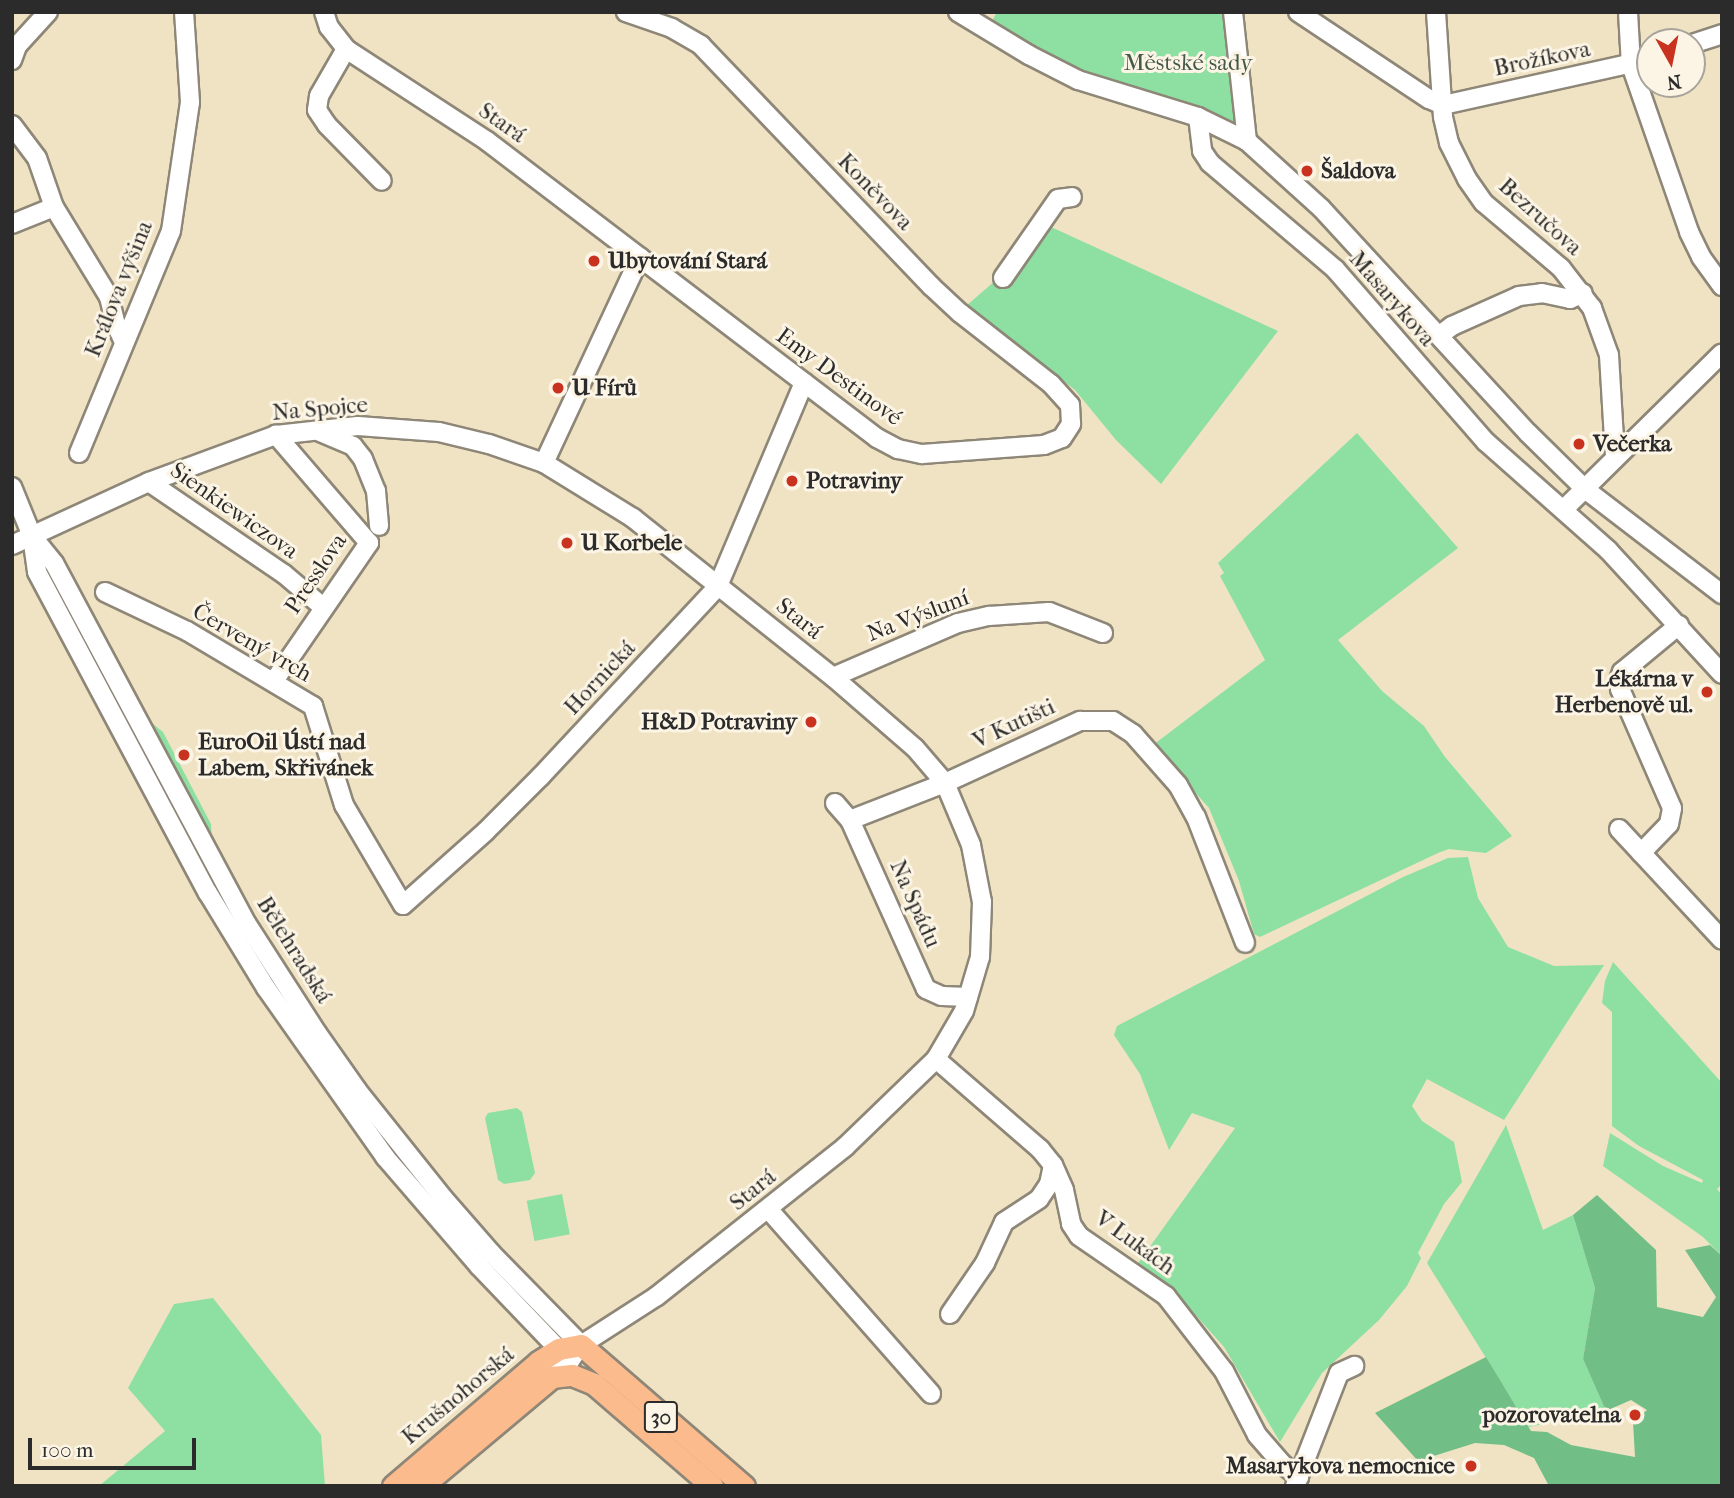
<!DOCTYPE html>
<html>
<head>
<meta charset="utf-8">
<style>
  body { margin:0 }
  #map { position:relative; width:1734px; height:1498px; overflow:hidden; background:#f0e3c4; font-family:"IM FELL French Canon",serif }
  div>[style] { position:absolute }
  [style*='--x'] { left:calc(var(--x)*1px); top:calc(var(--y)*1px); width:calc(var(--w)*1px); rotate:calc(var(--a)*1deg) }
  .green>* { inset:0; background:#8de0a1; transform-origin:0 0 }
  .forest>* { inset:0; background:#72be87 }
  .roads { filter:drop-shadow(2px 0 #8e8778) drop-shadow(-2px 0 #8e8778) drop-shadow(0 2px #8e8778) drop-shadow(0 -2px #8e8778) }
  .minor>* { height:18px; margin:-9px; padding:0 9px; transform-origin:9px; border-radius:9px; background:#fff }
  .major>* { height:21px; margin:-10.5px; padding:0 10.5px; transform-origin:10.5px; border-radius:10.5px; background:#fbbb8c }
  .dots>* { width:19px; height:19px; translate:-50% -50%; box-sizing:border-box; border:4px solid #fcf5e5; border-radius:50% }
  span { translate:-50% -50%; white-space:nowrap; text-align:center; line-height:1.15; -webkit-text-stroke:6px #fcf5e5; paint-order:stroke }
  .shield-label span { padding:2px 5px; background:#fcf5e5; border:2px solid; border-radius:5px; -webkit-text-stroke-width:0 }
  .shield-label { font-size:21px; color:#2b2b2b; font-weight:700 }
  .street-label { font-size:23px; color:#2b2b2b }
  .park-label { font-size:23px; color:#445848 }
  .poi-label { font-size:23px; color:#2b2b2b; font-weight:700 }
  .left { translate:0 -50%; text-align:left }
  .right { translate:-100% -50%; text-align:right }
  .frame { position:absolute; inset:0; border:14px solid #2b2b2b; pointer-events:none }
  .north { position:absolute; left:1636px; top:28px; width:70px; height:70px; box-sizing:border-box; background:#fcf5e5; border:2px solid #a8a49b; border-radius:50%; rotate:171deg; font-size:19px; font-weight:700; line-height:28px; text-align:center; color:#2b2b2b }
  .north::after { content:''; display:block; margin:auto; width:24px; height:32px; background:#c8321e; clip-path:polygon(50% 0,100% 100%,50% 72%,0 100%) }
  .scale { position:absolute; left:28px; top:1438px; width:168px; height:32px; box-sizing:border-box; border:4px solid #2b2b2b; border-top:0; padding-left:9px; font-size:21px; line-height:24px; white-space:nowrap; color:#2b2b2b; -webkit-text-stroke:5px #fcf5e5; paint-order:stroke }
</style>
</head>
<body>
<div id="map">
  <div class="green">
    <div style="clip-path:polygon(997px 12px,1233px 12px,1247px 141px,1078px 80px,987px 30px)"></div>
    <div style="clip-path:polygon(1038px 221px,1278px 331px,1161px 484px,1116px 440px,1075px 390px,966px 306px,1003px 274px)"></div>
    <div style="clip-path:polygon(1357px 433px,1458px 548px,1338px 640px,1382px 691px,1424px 726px,1445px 757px,1512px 836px,1486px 853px,1449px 849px,1438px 853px,1260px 937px,1254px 934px,1239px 881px,1209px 808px,1153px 745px,1265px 660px,1220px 576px,1224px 573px,1218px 563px)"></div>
    <div style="clip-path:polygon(148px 720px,163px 732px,211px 824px,212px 842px)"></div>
    <div style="clip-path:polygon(1468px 857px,1478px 898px,1508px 947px,1554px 966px,1604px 965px,1504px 1120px,1427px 1079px,1412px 1106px,1422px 1121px,1454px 1142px,1462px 1182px,1444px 1204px,1418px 1253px,1421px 1258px,1407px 1286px,1379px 1320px,1322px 1373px,1280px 1442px,1224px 1347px,1183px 1301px,1136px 1266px,1235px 1128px,1192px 1113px,1169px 1150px,1140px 1074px,1114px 1035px,1117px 1026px,1403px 877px,1448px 858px)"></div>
    <div style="clip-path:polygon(1613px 962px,1722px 1083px,1722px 1184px,1717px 1189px,1722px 1195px,1722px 1256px,1703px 1237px,1603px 1166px,1610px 1133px,1663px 1166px,1702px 1183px,1703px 1180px,1639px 1146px,1612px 1126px,1612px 1012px,1602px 1003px,1605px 981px)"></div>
    <div style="clip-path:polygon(517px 1108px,522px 1112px,535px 1173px,530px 1180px,504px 1184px,498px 1180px,485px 1118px,488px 1113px)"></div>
    <div style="clip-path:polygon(1506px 1125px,1543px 1230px,1573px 1215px,1595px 1288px,1583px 1359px,1606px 1411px,1529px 1427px,1427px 1263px)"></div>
    <div style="left:562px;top:1194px;width:41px;height:36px;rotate:79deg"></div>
    <div style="clip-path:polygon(213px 1298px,321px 1435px,325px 1486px,99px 1486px,165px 1431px,128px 1388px,174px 1304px)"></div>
  </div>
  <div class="forest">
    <div style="clip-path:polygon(1597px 1195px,1656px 1250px,1657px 1307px,1703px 1317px,1716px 1297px,1685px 1250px,1710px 1245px,1722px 1256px,1722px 1486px,1549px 1486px,1534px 1458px,1504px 1445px,1475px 1443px,1418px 1461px,1375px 1413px,1486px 1357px,1531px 1431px,1547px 1432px,1571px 1445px,1635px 1457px,1633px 1422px,1647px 1410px,1631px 1400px,1606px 1411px,1583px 1359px,1595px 1288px,1573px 1215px)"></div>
  </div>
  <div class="roads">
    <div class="minor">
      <div style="--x:324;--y:12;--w:16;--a:72"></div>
      <div style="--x:329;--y:27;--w:28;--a:52"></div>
      <div style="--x:346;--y:49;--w:168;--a:33.1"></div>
      <div style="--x:487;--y:141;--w:490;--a:37.3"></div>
      <div style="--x:877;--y:438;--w:24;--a:28"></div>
      <div style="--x:898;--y:449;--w:25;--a:12"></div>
      <div style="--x:922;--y:454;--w:122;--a:-4.2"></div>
      <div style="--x:1044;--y:445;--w:19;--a:-21"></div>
      <div style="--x:1062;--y:438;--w:17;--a:-57"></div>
      <div style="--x:1071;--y:424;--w:19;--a:-93"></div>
      <div style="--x:1070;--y:405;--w:28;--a:-132"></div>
      <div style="--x:1051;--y:384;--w:115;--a:-142"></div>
      <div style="--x:960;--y:313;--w:40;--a:-137"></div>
      <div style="--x:931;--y:286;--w:333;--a:-133.7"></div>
      <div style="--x:701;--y:45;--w:34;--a:-150"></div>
      <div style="--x:672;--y:28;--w:49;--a:-160.8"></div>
      <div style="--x:958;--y:12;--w:83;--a:31.2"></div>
      <div style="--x:1029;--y:55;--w:55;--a:27"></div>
      <div style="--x:1078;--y:80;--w:126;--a:17.1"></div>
      <div style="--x:1198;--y:117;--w:55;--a:26.1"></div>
      <div style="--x:1247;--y:141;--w:100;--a:42.2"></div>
      <div style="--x:1321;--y:208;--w:306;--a:47.4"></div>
      <div style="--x:1528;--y:433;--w:80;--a:44.5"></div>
      <div style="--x:1585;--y:489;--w:173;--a:37.5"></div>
      <div style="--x:1233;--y:12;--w:130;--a:83.8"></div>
      <div style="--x:1298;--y:12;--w:157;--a:33.6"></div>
      <div style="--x:1429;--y:99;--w:15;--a:23"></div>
      <div style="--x:1436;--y:12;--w:105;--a:86.2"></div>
      <div style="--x:1443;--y:117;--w:27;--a:77"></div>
      <div style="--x:1449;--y:143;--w:40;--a:63.4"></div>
      <div style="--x:1467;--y:179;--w:29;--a:55"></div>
      <div style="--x:1484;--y:203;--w:101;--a:40.2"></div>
      <div style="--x:1561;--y:268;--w:51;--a:52.2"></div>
      <div style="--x:1592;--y:308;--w:50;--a:70.1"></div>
      <div style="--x:1609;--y:355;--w:101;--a:86.6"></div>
      <div style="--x:1628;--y:12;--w:53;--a:86.8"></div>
      <div style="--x:1631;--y:65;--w:177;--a:70.8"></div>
      <div style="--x:1689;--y:232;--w:28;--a:64"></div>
      <div style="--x:1701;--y:257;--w:36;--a:54"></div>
      <div style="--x:1692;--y:44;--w:32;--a:-18"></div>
      <div style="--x:346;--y:49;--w:54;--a:119.9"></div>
      <div style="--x:319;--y:96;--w:14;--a:98"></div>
      <div style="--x:317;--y:110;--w:18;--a:56"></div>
      <div style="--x:327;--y:125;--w:78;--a:45.5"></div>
      <div style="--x:12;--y:60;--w:15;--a:-70"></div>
      <div style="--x:17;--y:46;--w:46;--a:-47.6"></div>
      <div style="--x:1443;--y:105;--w:212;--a:-12.5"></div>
      <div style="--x:1198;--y:117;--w:34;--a:83"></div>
      <div style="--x:1202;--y:151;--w:14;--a:56"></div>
      <div style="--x:1210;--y:163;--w:164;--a:40.3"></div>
      <div style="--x:1335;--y:269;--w:230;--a:48.9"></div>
      <div style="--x:1486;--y:442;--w:163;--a:41.5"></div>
      <div style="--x:1608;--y:550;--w:168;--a:47.4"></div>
      <div style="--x:12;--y:125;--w:41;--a:52.9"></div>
      <div style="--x:37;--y:158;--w:52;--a:70.9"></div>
      <div style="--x:54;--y:207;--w:105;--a:58.6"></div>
      <div style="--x:109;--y:297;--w:29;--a:76"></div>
      <div style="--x:116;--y:325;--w:19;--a:65"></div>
      <div style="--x:12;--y:224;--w:45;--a:-22"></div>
      <div style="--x:1003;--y:278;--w:96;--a:-55.2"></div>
      <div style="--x:1058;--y:199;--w:14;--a:-8"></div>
      <div style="--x:1440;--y:335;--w:15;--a:-37"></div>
      <div style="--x:1452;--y:326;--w:73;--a:-24.1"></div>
      <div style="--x:1519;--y:296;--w:23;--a:-7"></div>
      <div style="--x:1542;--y:293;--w:29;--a:12"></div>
      <div style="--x:1570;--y:299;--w:14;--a:-25"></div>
      <div style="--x:320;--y:432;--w:36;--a:23"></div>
      <div style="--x:353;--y:446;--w:16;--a:52"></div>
      <div style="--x:363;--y:459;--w:35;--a:68"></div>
      <div style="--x:376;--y:491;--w:35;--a:85"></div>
      <div style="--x:79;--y:453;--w:240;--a:-67.5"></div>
      <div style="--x:171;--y:231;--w:130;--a:-81.6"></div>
      <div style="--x:190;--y:102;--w:90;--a:-93.8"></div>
      <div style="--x:544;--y:463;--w:227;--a:-65"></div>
      <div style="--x:149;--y:482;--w:163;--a:34.3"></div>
      <div style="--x:284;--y:574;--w:52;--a:40.4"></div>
      <div style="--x:12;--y:487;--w:53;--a:67.8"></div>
      <div style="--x:32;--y:536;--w:36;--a:82"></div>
      <div style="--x:37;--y:572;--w:364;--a:62"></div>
      <div style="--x:208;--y:893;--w:111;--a:58.6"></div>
      <div style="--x:266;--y:988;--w:207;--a:54.8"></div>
      <div style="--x:385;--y:1157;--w:144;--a:49.2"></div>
      <div style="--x:479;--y:1266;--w:126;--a:46.3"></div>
      <div style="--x:1563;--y:510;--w:223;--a:-44.6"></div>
      <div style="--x:32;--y:536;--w:35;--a:51"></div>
      <div style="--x:54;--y:563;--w:409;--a:61.9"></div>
      <div style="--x:247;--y:924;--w:130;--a:57.3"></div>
      <div style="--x:317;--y:1033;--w:70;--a:54.9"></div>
      <div style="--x:357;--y:1090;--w:139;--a:51.4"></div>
      <div style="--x:444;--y:1199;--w:73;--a:48.9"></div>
      <div style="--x:492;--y:1254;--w:127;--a:45.6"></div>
      <div style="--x:12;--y:545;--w:151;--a:-24.7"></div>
      <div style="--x:149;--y:482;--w:135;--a:-20.3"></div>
      <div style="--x:276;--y:435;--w:82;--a:-6.3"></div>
      <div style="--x:358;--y:426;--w:81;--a:4.2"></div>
      <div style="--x:439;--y:432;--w:51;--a:13.5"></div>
      <div style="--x:489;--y:444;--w:58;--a:19.1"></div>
      <div style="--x:544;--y:463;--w:105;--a:31.7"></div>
      <div style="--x:633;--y:518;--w:256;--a:38.5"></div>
      <div style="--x:833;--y:677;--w:108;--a:40.9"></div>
      <div style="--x:915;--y:748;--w:46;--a:49.4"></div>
      <div style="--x:945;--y:783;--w:67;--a:67.2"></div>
      <div style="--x:971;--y:845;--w:58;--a:79.1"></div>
      <div style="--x:982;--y:902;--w:55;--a:92.1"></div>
      <div style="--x:980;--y:957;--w:56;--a:106.5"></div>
      <div style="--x:964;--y:1011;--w:56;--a:120.3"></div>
      <div style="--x:936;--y:1059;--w:127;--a:136"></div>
      <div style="--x:845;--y:1147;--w:240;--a:141.6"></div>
      <div style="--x:657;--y:1296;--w:90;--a:147.2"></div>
      <div style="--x:581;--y:1345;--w:19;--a:125"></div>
      <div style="--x:570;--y:1361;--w:24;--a:138"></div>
      <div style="--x:105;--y:592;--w:91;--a:25.4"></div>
      <div style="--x:187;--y:631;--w:147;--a:30.8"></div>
      <div style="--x:313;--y:706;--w:104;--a:72.6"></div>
      <div style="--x:344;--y:805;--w:116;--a:59.5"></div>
      <div style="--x:403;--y:905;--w:111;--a:-41.7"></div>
      <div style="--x:486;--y:831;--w:78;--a:-45"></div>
      <div style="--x:541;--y:776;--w:260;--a:-47"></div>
      <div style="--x:718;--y:586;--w:221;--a:-67.1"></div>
      <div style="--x:833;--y:677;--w:136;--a:-23.4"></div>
      <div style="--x:958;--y:623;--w:32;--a:-13"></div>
      <div style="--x:989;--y:616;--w:60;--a:-3.8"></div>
      <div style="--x:1049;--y:612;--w:58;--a:21.3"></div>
      <div style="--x:274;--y:681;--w:168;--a:-55.5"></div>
      <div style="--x:369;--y:543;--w:143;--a:-130.7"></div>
      <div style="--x:835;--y:803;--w:23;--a:49"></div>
      <div style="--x:850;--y:820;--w:185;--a:65.8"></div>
      <div style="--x:926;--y:989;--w:17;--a:24"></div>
      <div style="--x:942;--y:996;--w:26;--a:2"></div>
      <div style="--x:850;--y:820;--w:102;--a:-21.3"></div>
      <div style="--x:945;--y:783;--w:149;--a:-24.7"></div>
      <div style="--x:1080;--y:721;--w:33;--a:0"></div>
      <div style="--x:1113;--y:721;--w:24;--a:33"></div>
      <div style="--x:1133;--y:734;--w:68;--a:48.6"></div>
      <div style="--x:1178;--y:785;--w:37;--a:61"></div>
      <div style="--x:1196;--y:817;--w:135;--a:68.7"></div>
      <div style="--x:1619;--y:829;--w:151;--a:47.1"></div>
      <div style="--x:1641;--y:853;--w:40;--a:-46"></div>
      <div style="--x:1669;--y:824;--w:16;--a:-79"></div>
      <div style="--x:1672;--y:808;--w:130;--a:-113.6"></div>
      <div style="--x:1620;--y:689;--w:9;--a:-96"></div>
      <div style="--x:1619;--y:680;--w:9;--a:-69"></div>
      <div style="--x:1622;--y:672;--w:74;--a:-39.5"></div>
      <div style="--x:936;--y:1059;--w:138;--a:40.9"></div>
      <div style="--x:1040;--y:1149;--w:21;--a:51"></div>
      <div style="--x:1053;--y:1165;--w:27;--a:66"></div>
      <div style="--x:1064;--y:1190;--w:35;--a:78"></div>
      <div style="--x:1071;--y:1224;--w:14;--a:56"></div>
      <div style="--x:1079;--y:1236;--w:106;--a:34.6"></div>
      <div style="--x:1166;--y:1296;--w:95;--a:52.3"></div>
      <div style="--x:1224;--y:1371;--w:72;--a:62.7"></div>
      <div style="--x:1257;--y:1435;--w:37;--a:49"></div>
      <div style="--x:1281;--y:1463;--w:23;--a:38"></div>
      <div style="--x:769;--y:1210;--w:245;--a:48.6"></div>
      <div style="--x:950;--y:1314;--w:62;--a:-55.5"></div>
      <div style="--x:985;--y:1263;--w:45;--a:-65.1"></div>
      <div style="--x:1004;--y:1222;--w:42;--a:-33.3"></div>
      <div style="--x:1039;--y:1199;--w:18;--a:-56"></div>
      <div style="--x:1049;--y:1184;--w:19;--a:-78"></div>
      <div style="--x:1295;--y:1486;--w:121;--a:-68.7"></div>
      <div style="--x:1339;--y:1373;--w:17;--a:-25"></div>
    </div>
    <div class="major">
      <div style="--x:393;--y:1486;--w:191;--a:-40.5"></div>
      <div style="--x:538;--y:1362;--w:25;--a:-32"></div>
      <div style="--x:559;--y:1349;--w:22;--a:-10"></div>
      <div style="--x:581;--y:1345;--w:216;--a:40.9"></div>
      <div style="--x:422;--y:1486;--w:170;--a:-40"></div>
      <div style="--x:552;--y:1377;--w:20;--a:-6"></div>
      <div style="--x:572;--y:1375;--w:24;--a:22"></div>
      <div style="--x:594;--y:1384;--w:156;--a:40.8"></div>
    </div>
  </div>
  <div class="dots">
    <div style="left:1307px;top:171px;background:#c8321e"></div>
    <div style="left:594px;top:261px;background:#c8321e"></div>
    <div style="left:558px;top:388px;background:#c8321e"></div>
    <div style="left:1579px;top:444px;background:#c8321e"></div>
    <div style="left:792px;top:481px;background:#c8321e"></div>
    <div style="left:567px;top:543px;background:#c8321e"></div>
    <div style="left:1707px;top:692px;background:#c8321e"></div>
    <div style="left:811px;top:722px;background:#c8321e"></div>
    <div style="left:184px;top:755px;background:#c8321e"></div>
    <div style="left:1635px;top:1415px;background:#c8321e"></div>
    <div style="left:1471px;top:1466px;background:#c8321e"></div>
  </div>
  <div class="shield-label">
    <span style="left:661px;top:1417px">30</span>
  </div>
  <div class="street-label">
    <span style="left:1542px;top:59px;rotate:-12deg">Brožíkova</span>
    <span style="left:502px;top:123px;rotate:35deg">Stará</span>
    <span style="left:875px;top:192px;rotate:46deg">Koněvova</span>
    <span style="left:1540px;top:217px;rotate:42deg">Bezručova</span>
    <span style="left:119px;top:289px;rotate:-68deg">Králova výšina</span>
    <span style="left:1392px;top:299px;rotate:49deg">Masarykova</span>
    <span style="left:839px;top:377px;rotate:36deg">Emy Destinové</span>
    <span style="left:320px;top:409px;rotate:-5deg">Na Spojce</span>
    <span style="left:234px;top:511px;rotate:35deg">Sienkiewiczova</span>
    <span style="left:316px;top:574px;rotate:-56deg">Presslova</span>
    <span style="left:918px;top:616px;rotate:-21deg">Na Výsluní</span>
    <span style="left:799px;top:619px;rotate:38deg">Stará</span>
    <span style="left:252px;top:643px;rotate:30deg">Červený vrch</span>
    <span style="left:600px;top:678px;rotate:-47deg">Hornická</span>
    <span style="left:1014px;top:724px;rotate:-25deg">V Kutišti</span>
    <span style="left:915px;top:904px;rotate:66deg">Na Spádu</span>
    <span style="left:294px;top:950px;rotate:58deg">Bělehradská</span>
    <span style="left:753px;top:1190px;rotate:-39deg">Stará</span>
    <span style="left:1135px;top:1243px;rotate:36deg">V Lukách</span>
    <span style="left:458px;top:1396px;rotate:-40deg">Krušnohorská</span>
  </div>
  <div class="park-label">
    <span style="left:1188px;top:63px">Městské sady</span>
  </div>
  <div class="poi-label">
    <span class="left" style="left:1321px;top:171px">Šaldova</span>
    <span class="left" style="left:608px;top:261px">Ubytování Stará</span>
    <span class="left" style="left:572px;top:388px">U Fírů</span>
    <span class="left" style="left:1593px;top:444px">Večerka</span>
    <span class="left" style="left:806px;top:481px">Potraviny</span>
    <span class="left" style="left:581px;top:543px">U Korbele</span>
    <span class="right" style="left:1693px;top:692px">Lékárna v<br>Herbenově ul.</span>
    <span class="right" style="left:797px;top:722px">H&amp;D Potraviny</span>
    <span class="left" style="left:198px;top:755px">EuroOil Ústí nad<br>Labem, Skřivánek</span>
    <span class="right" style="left:1621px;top:1415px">pozorovatelna</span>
    <span class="right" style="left:1455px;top:1466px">Masarykova nemocnice</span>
  </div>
  <div class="frame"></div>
  <div class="north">N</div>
  <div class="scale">100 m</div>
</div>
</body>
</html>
